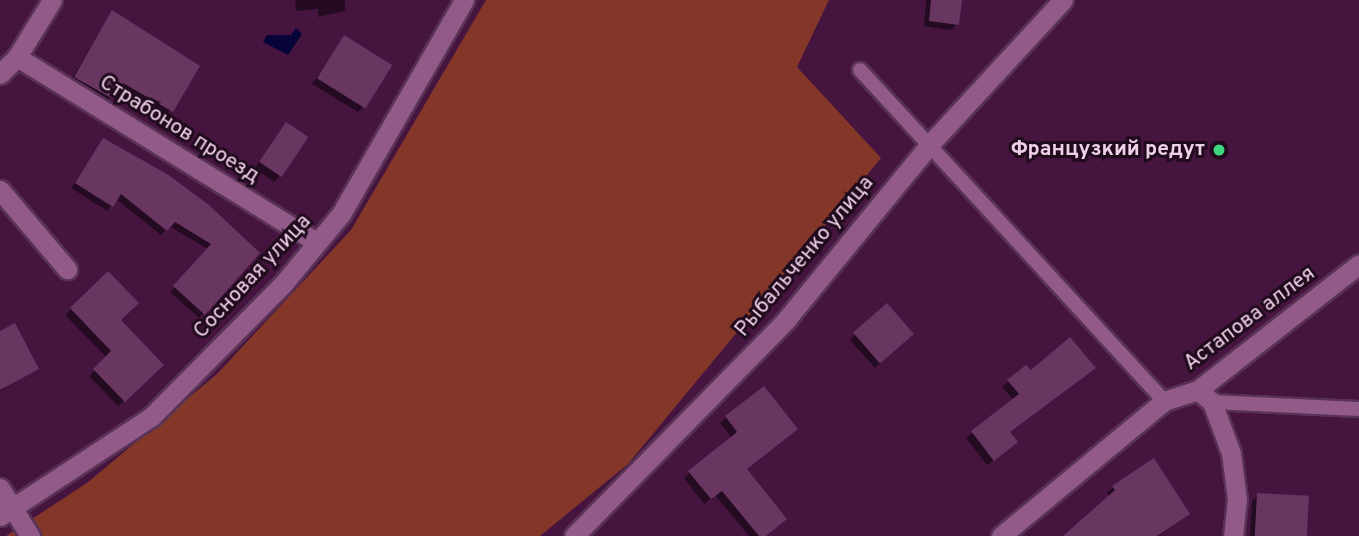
<!DOCTYPE html>
<html>
<head>
<meta charset="utf-8">
<style>
  body { margin:0 }
  #map { position:relative; width:1359px; height:536px; overflow:hidden; background:#451540; font-family:Overpass,sans-serif }
  div>[style] { position:absolute }
  [style*='--x'] { left:calc(var(--x)*1px); top:calc(var(--y)*1px); width:calc(var(--w)*1px); rotate:calc(var(--a)*1deg) }
  .green>* { inset:0; background:#843729 }
  .water>* { inset:0; background:#070439 }
  .shadow>* { inset:0; background:#0007; transform-origin:0 0 }
  .building>* { inset:0; background:#693662; transform-origin:0 0 }
  .roads { filter:drop-shadow(2px 0 #593255) drop-shadow(-2px 0 #593255) drop-shadow(0 2px #593255) drop-shadow(0 -2px #593255) }
  .service>* { height:14px; margin:-7px; padding:0 7px; transform-origin:7px; border-radius:7px; background:#915a88 }
  .minor>* { height:19px; margin:-9.5px; padding:0 9.5px; transform-origin:9.5px; border-radius:9.5px; background:#915a88 }
  .dots>* { width:19px; height:19px; translate:-50% -50%; box-sizing:border-box; border:4px solid #200b1d; border-radius:50% }
  span { translate:-50% -50%; white-space:nowrap; text-align:center; line-height:1.15; -webkit-text-stroke:6px #200b1d; paint-order:stroke }
  .street-label { font-size:21px; color:#efd0e9 }
  .poi-label { font-size:21px; color:#efd0e9; font-weight:700 }
  .right { translate:-100% -50%; text-align:right }
</style>
</head>
<body>
<div id="map">
  <div class="green">
    <div style="clip-path:polygon(486px 0,829px 0,797px 67px,881px 158px,628px 464px,540px 536px,6px 536px,87px 483px,217px 374px,351px 230px)"></div>
  </div>
  <div class="water">
    <div style="clip-path:polygon(296px 28px,302px 34px,288px 55px,263px 42px,267px 35px,291px 35px)"></div>
  </div>
  <div class="shadow">
    <div style="clip-path:polygon(295px 0,345px 0,345px 11px,318px 17px,318px 9px,296px 11px)"></div>
    <div style="clip-path:polygon(926px 0,960px 0,957px 24px,951px 30px,924px 26px)"></div>
    <div style="clip-path:polygon(112px 12px,198px 67px,165px 117px,117px 89px,106px 103px,69px 83px)"></div>
    <div style="clip-path:polygon(344px 37px,364px 107px,358px 112px,312px 84px)"></div>
    <div style="left:286px;top:124px;width:24px;height:54px;rotate:35deg"></div>
    <div style="clip-path:polygon(103px 140px,258px 253px,199px 318px,170px 292px,208px 249px,169px 226px,161px 235px,116px 199px,107px 211px,71px 188px)"></div>
    <div style="clip-path:polygon(108px 274px,118px 320px,161px 365px,118px 406px,89px 376px,107px 358px,65px 315px)"></div>
    <div style="clip-path:polygon(0 333px,37px 368px,0 391px)"></div>
    <div style="clip-path:polygon(855px 334px,906px 339px,875px 368px,850px 340px)"></div>
    <div style="clip-path:polygon(1025px 367px,1031px 373px,1009px 433px,1010px 448px,987px 465px,966px 438px,1014px 400px,1002px 387px)"></div>
    <div style="clip-path:polygon(764px 388px,745px 470px,765px 536px,749px 536px,715px 495px,704px 504px,684px 478px,732px 438px,720px 423px)"></div>
    <div style="clip-path:polygon(1113px 487px,1188px 514px,1159px 536px,1066px 536px,1110px 497px,1107px 493px)"></div>
    <div style="clip-path:polygon(1258px 495px,1304px 536px,1250px 536px,1252px 501px)"></div>
  </div>
  <div class="building">
    <div style="clip-path:polygon(931px 0,962px 0,959px 25px,929px 21px)"></div>
    <div style="clip-path:polygon(112px 10px,200px 66px,173px 112px,123px 83px,113px 99px,74px 77px)"></div>
    <div style="left:344px;top:35px;width:57px;height:51px;rotate:32deg"></div>
    <div style="left:286px;top:122px;width:27px;height:48px;rotate:34deg"></div>
    <div style="clip-path:polygon(103px 138px,167px 174px,209px 205px,260px 253px,205px 315px,173px 286px,211px 244px,175px 222px,167px 231px,121px 194px,113px 207px,75px 183px)"></div>
    <div style="clip-path:polygon(108px 271px,139px 303px,121px 320px,164px 365px,125px 402px,93px 369px,111px 351px,70px 308px)"></div>
    <div style="left:887px;top:303px;width:41px;height:45px;rotate:49deg"></div>
    <div style="clip-path:polygon(15px 323px,39px 369px,0 390px,0 331px)"></div>
    <div style="clip-path:polygon(1070px 337px,1096px 368px,1010px 432px,1018px 442px,994px 461px,971px 431px,1019px 394px,1007px 380px,1026px 365px,1031px 370px)"></div>
    <div style="clip-path:polygon(764px 386px,798px 429px,747px 469px,787px 519px,766px 536px,759px 536px,722px 491px,711px 499px,688px 471px,737px 432px,725px 416px)"></div>
    <div style="clip-path:polygon(1154px 458px,1190px 514px,1157px 536px,1063px 536px,1115px 490px,1112px 486px)"></div>
    <div style="left:1257px;top:493px;width:52px;height:43px;rotate:3deg"></div>
  </div>
  <div class="roads">
    <div class="service">
      <div style="--x:860;--y:70;--w:449;--a:47.4"></div>
      <div style="--x:1212;--y:402;--w:147;--a:2.7"></div>
    </div>
    <div class="minor">
      <div style="--x:17;--y:57;--w:352;--a:31.7"></div>
      <div style="--x:0;--y:74;--w:24;--a:-45"></div>
      <div style="--x:17;--y:57;--w:67;--a:-58.4"></div>
      <div style="--x:0;--y:190;--w:104;--a:49.7"></div>
      <div style="--x:1198;--y:390;--w:18;--a:41"></div>
      <div style="--x:1212;--y:402;--w:54;--a:69.6"></div>
      <div style="--x:1231;--y:453;--w:46;--a:82.6"></div>
      <div style="--x:1237;--y:499;--w:37;--a:96"></div>
      <div style="--x:0;--y:488;--w:57;--a:58"></div>
      <div style="--x:0;--y:516;--w:182;--a:-33.3"></div>
      <div style="--x:152;--y:416;--w:186;--a:-45.2"></div>
      <div style="--x:283;--y:284;--w:91;--a:-50.4"></div>
      <div style="--x:341;--y:214;--w:247;--a:-60.1"></div>
      <div style="--x:574;--y:536;--w:303;--a:-45.5"></div>
      <div style="--x:786;--y:320;--w:227;--a:-50.7"></div>
      <div style="--x:930;--y:144;--w:196;--a:-47.3"></div>
      <div style="--x:1001;--y:536;--w:212;--a:-39.6"></div>
      <div style="--x:1164;--y:401;--w:36;--a:-18"></div>
      <div style="--x:1198;--y:390;--w:204;--a:-38"></div>
    </div>
  </div>
  <div class="dots">
    <div style="left:1219px;top:150px;background:#3fd77d"></div>
  </div>
  <div class="street-label">
    <span style="left:179px;top:130px;rotate:32deg">Страбонов проезд</span>
    <span style="left:805px;top:257px;rotate:-50deg">Рыбальченко улица</span>
    <span style="left:253px;top:277px;rotate:-47deg">Сосновая улица</span>
    <span style="left:1250px;top:319px;rotate:-37deg">Астапова аллея</span>
  </div>
  <div class="poi-label">
    <span class="right" style="left:1205px;top:150px">Французкий редут</span>
  </div>
</div>
</body>
</html>
